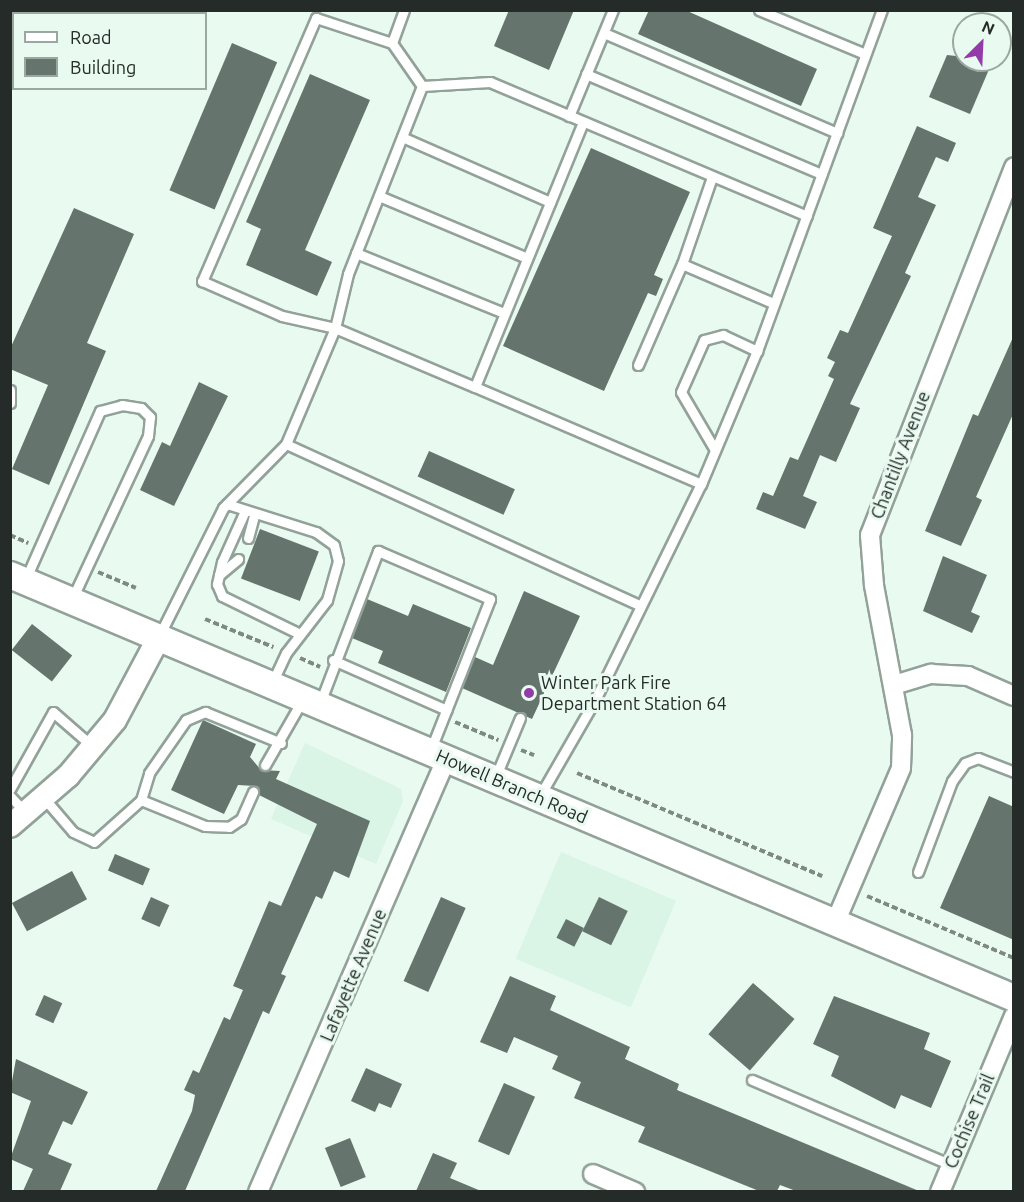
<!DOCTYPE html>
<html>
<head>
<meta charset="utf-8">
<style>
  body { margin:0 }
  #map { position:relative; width:1024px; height:1202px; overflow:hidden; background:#e9faf1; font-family:Ubuntu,sans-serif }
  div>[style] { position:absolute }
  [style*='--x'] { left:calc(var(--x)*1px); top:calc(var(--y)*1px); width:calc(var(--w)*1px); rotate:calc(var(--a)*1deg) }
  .built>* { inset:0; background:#daf4e6; transform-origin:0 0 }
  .building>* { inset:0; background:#65746c; transform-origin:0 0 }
  .path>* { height:4px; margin-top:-2px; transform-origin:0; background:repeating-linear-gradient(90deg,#7e8983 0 6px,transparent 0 9px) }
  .roads { filter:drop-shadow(2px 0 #92a299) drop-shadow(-2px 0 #92a299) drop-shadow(0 2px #92a299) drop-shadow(0 -2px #92a299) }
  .service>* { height:9px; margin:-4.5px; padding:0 4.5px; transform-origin:4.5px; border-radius:4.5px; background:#fff }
  .minor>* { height:18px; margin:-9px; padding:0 9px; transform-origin:9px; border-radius:9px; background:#fff }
  .tertiary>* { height:22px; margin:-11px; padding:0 11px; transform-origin:11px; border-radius:11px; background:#fff }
  .secondary>* { height:26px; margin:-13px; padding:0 13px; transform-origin:13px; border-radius:13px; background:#fff }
  .dots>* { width:16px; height:16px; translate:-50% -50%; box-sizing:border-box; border:3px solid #e9faf1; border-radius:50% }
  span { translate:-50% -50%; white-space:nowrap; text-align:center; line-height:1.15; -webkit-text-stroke:6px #e9faf1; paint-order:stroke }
  .street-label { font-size:18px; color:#252b28 }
  .poi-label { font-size:18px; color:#252b28 }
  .left { translate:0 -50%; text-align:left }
  .frame { position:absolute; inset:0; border:12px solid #252b28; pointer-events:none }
  .legend { position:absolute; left:12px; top:12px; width:195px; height:78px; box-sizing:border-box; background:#e9faf1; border:2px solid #9ba7a1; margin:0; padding:8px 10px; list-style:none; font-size:18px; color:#252b28 }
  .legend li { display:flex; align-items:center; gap:12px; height:30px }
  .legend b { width:30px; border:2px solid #9ba7a1 }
  .north { position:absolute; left:952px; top:12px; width:60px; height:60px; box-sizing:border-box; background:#e9faf1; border:2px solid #9ba7a1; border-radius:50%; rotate:24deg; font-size:16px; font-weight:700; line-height:24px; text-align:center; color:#252b28 }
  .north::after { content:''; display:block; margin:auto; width:21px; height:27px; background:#933ba8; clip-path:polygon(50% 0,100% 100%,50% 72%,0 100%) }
</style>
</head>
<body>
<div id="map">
  <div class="built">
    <div style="clip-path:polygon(305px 743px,401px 789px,403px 801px,376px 864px,271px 819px)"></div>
    <div style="left:561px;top:852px;width:125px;height:116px;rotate:23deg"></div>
  </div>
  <div class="building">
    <div style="clip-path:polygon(509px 10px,574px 10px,549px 70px,494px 46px)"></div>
    <div style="clip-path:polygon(649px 10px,685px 10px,817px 69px,801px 106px,638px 34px)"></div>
    <div style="left:232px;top:43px;width:49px;height:160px;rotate:23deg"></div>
    <div style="clip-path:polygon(947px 55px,993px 60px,970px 114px,929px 97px)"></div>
    <div style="clip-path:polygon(310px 74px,370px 100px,305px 250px,332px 262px,317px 296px,246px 265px,261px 229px,246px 222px)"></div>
    <div style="clip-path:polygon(917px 126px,956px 143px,948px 162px,936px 157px,918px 197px,936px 205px,905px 273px,911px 276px,850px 404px,860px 408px,836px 462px,820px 455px,803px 496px,817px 502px,805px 529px,756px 509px,763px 492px,773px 496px,790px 457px,798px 460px,834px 379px,828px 376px,835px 362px,827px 358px,840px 330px,848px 333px,892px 236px,873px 228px)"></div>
    <div style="clip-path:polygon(591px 148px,690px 192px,654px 275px,663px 279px,656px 296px,648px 293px,604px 391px,503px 346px)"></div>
    <div style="clip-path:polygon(74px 208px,134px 234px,87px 343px,106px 351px,49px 485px,12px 469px,48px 385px,10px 369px,10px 349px)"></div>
    <div style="clip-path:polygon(1014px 335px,1014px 412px,976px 497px,982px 500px,961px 546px,925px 531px,973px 414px,978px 416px)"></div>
    <div style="clip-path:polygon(199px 382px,228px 396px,174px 506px,140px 490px,162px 442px,170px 446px)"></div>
    <div style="left:429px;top:451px;width:94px;height:28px;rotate:24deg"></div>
    <div style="left:260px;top:529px;width:63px;height:53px;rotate:21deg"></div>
    <div style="clip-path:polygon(943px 556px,987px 575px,971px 612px,980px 616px,972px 633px,923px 611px)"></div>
    <div style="clip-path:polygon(524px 591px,580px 616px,532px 719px,462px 688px,475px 657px,493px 665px)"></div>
    <div style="clip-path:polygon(367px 599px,408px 616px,413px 604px,471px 628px,446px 692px,378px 663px,383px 651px,352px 638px)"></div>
    <div style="left:32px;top:624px;width:51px;height:33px;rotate:38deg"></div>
    <div style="clip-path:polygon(203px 720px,256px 744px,250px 757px,261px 770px,280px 771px,276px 779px,370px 821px,349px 878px,334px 871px,322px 899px,316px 896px,281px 974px,286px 976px,269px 1014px,263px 1011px,185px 1191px,156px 1191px,192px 1111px,195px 1095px,184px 1090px,193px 1070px,199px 1073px,224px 1017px,230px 1020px,243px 990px,233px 986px,269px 901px,281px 906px,317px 824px,259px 795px,255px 786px,238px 785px,224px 814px,171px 790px)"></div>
    <div style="clip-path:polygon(989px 796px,1014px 807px,1014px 940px,940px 908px)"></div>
    <div style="left:115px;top:854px;width:38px;height:18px;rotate:23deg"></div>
    <div style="left:72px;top:871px;width:32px;height:68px;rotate:62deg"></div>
    <div style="left:151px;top:897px;width:20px;height:24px;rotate:24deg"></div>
    <div style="left:441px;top:897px;width:27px;height:92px;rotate:24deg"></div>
    <div style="left:599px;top:897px;width:32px;height:38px;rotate:26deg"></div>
    <div style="left:566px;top:919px;width:20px;height:21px;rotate:27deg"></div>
    <div style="clip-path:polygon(510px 976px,556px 996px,550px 1010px,630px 1047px,625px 1059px,679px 1084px,677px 1090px,919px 1191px,796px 1191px,780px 1185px,777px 1191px,759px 1191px,638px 1142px,645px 1127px,574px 1098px,581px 1082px,552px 1069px,558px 1056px,514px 1037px,507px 1053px,480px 1042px)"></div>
    <div style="left:753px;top:983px;width:55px;height:68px;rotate:41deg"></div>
    <div style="left:44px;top:995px;width:20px;height:22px;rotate:24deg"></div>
    <div style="clip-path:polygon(834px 996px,930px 1033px,924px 1049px,951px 1061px,931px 1108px,901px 1095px,895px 1109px,831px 1076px,839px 1056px,813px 1044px)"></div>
    <div style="clip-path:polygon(16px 1059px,88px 1092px,72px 1125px,63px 1121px,48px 1154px,72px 1164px,60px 1191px,23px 1191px,33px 1169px,10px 1159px,31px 1101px,10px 1092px)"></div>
    <div style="clip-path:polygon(366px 1068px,402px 1084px,391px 1108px,379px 1103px,375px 1112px,351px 1101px)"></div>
    <div style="left:504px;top:1083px;width:34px;height:64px;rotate:24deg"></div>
    <div style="left:350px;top:1138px;width:42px;height:27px;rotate:68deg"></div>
    <div style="clip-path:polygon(433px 1153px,457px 1163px,450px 1178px,481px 1191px,416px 1191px)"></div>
  </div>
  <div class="path">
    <div style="--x:10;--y:535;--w:20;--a:24"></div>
    <div style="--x:98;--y:572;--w:41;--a:22.8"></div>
    <div style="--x:205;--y:619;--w:74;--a:22.4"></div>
    <div style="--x:300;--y:658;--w:22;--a:24"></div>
    <div style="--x:455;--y:722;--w:47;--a:22.7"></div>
    <div style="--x:521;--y:750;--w:14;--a:21"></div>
    <div style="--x:577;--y:773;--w:266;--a:22.8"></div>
    <div style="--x:867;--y:896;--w:160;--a:22.9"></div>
  </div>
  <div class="roads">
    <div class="service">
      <div style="--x:404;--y:10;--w:35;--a:110"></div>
      <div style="--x:392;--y:43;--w:52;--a:55.1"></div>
      <div style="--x:422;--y:86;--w:202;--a:111.5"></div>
      <div style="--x:348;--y:274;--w:56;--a:103.5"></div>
      <div style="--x:335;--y:328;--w:126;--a:112.9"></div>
      <div style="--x:286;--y:444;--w:389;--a:24.5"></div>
      <div style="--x:759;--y:10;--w:115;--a:22.5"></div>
      <div style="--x:604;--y:33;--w:254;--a:23.2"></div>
      <div style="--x:392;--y:43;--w:80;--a:-161.8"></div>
      <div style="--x:316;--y:18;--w:287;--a:113.4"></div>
      <div style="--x:202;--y:281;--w:87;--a:23.6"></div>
      <div style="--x:282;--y:316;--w:54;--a:12.8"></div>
      <div style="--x:335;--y:328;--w:152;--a:22.9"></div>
      <div style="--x:586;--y:74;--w:256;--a:23"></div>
      <div style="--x:422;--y:86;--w:68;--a:-3.4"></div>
      <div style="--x:490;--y:82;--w:344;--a:22.9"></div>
      <div style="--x:569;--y:116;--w:115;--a:-67.5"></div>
      <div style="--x:583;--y:122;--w:286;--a:112.2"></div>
      <div style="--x:475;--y:387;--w:246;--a:23.2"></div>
      <div style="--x:402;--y:137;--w:162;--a:23.7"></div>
      <div style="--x:712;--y:177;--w:92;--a:109"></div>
      <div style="--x:682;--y:264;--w:99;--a:23.2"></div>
      <div style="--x:379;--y:196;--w:160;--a:22.7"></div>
      <div style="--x:356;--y:253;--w:160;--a:22.1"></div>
      <div style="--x:638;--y:365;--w:110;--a:-66.5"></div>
      <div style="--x:10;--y:390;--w:13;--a:90"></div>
      <div style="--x:715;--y:450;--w:67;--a:-120.4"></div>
      <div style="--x:681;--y:392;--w:57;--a:-66.1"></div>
      <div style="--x:704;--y:340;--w:20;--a:-15"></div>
      <div style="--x:723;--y:335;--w:38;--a:25"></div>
      <div style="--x:227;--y:504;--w:93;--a:17.5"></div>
      <div style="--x:316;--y:532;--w:22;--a:36"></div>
      <div style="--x:334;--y:545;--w:16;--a:76"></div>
      <div style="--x:338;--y:561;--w:41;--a:105.8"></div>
      <div style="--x:327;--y:600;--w:67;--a:127.7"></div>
      <div style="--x:286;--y:653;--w:33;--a:115"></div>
      <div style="--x:244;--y:513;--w:54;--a:114.2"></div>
      <div style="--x:222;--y:562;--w:23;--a:103"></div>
      <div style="--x:217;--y:584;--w:13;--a:67"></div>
      <div style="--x:222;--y:596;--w:87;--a:26"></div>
      <div style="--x:248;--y:538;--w:24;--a:-75"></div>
      <div style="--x:219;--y:575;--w:25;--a:-40"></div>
      <div style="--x:26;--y:578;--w:183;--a:-66.1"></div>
      <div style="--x:100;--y:411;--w:23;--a:-15"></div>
      <div style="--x:122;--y:405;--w:19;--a:9"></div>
      <div style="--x:141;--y:408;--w:13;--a:45"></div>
      <div style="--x:150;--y:417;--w:19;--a:96"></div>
      <div style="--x:148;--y:436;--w:180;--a:115"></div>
      <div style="--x:159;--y:636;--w:143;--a:-63.4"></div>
      <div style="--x:223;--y:508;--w:90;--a:-45.5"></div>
      <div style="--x:333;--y:660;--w:124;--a:23.7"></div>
      <div style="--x:320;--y:703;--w:163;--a:-69.1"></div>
      <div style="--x:378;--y:551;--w:122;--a:23.2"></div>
      <div style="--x:490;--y:599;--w:161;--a:111.5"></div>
      <div style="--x:265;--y:765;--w:76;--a:-60.1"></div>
      <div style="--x:495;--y:778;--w:65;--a:-67.4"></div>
      <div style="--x:10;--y:789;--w:88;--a:-60.8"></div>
      <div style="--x:53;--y:712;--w:52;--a:41.1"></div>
      <div style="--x:10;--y:796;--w:22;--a:47"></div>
      <div style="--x:43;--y:797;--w:46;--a:49.4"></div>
      <div style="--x:73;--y:832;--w:23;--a:25"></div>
      <div style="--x:94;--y:842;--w:63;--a:-41.8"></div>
      <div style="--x:141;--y:800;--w:69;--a:22.1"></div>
      <div style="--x:205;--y:826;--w:24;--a:2"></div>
      <div style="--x:229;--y:827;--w:14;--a:-34"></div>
      <div style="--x:241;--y:819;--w:30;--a:-66"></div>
      <div style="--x:539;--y:797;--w:112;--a:-60"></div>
      <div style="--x:595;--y:700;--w:241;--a:-63.9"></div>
      <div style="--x:701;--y:484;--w:144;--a:-67.2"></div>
      <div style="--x:757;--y:351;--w:363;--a:-69.9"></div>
      <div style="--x:141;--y:800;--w:28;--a:-73"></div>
      <div style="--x:149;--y:773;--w:65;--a:-55.1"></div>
      <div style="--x:186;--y:720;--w:21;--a:-23"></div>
      <div style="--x:205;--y:712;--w:82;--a:22.2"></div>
      <div style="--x:918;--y:872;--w:97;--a:-69.5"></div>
      <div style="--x:952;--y:781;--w:22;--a:-54"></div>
      <div style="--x:965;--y:763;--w:14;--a:-21"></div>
      <div style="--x:978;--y:758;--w:39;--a:21"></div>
      <div style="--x:752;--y:1080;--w:216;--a:23.1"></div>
    </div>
    <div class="minor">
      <div style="--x:894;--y:685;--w:39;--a:-17"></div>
      <div style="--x:931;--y:674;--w:37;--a:3"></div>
      <div style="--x:968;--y:676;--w:50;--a:23.5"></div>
      <div style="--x:835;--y:923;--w:168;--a:-66.9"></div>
      <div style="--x:901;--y:768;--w:33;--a:-88"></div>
      <div style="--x:902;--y:735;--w:153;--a:-100.6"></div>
      <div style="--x:874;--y:585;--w:50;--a:-94.6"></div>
      <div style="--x:870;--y:535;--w:395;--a:-68.6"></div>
      <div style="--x:593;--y:1174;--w:46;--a:23.2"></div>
      <div style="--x:258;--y:1192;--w:473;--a:-66.5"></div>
      <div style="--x:940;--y:1192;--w:191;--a:-67.2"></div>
    </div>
    <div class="tertiary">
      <div style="--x:10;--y:826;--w:77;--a:-40.8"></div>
      <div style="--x:68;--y:776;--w:73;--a:-50"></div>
      <div style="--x:115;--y:720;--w:92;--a:-62"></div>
    </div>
    <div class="secondary">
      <div style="--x:10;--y:575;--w:1089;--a:22.85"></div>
    </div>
  </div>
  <div class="dots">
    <div style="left:529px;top:693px;background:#933ba8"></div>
  </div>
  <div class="street-label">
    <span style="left:900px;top:455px;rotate:-69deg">Chantilly Avenue</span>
    <span style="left:512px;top:786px;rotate:23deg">Howell Branch Road</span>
    <span style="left:353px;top:975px;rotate:-67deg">Lafayette Avenue</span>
    <span style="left:969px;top:1121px;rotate:-67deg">Cochise Trail</span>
  </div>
  <div class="poi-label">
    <span class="left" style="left:541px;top:693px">Winter Park Fire<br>Department Station 64</span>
  </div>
  <div class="frame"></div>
  <ul class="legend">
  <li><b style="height:8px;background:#fff"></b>Road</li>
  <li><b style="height:16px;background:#65746c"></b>Building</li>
  </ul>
  <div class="north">N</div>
</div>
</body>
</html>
